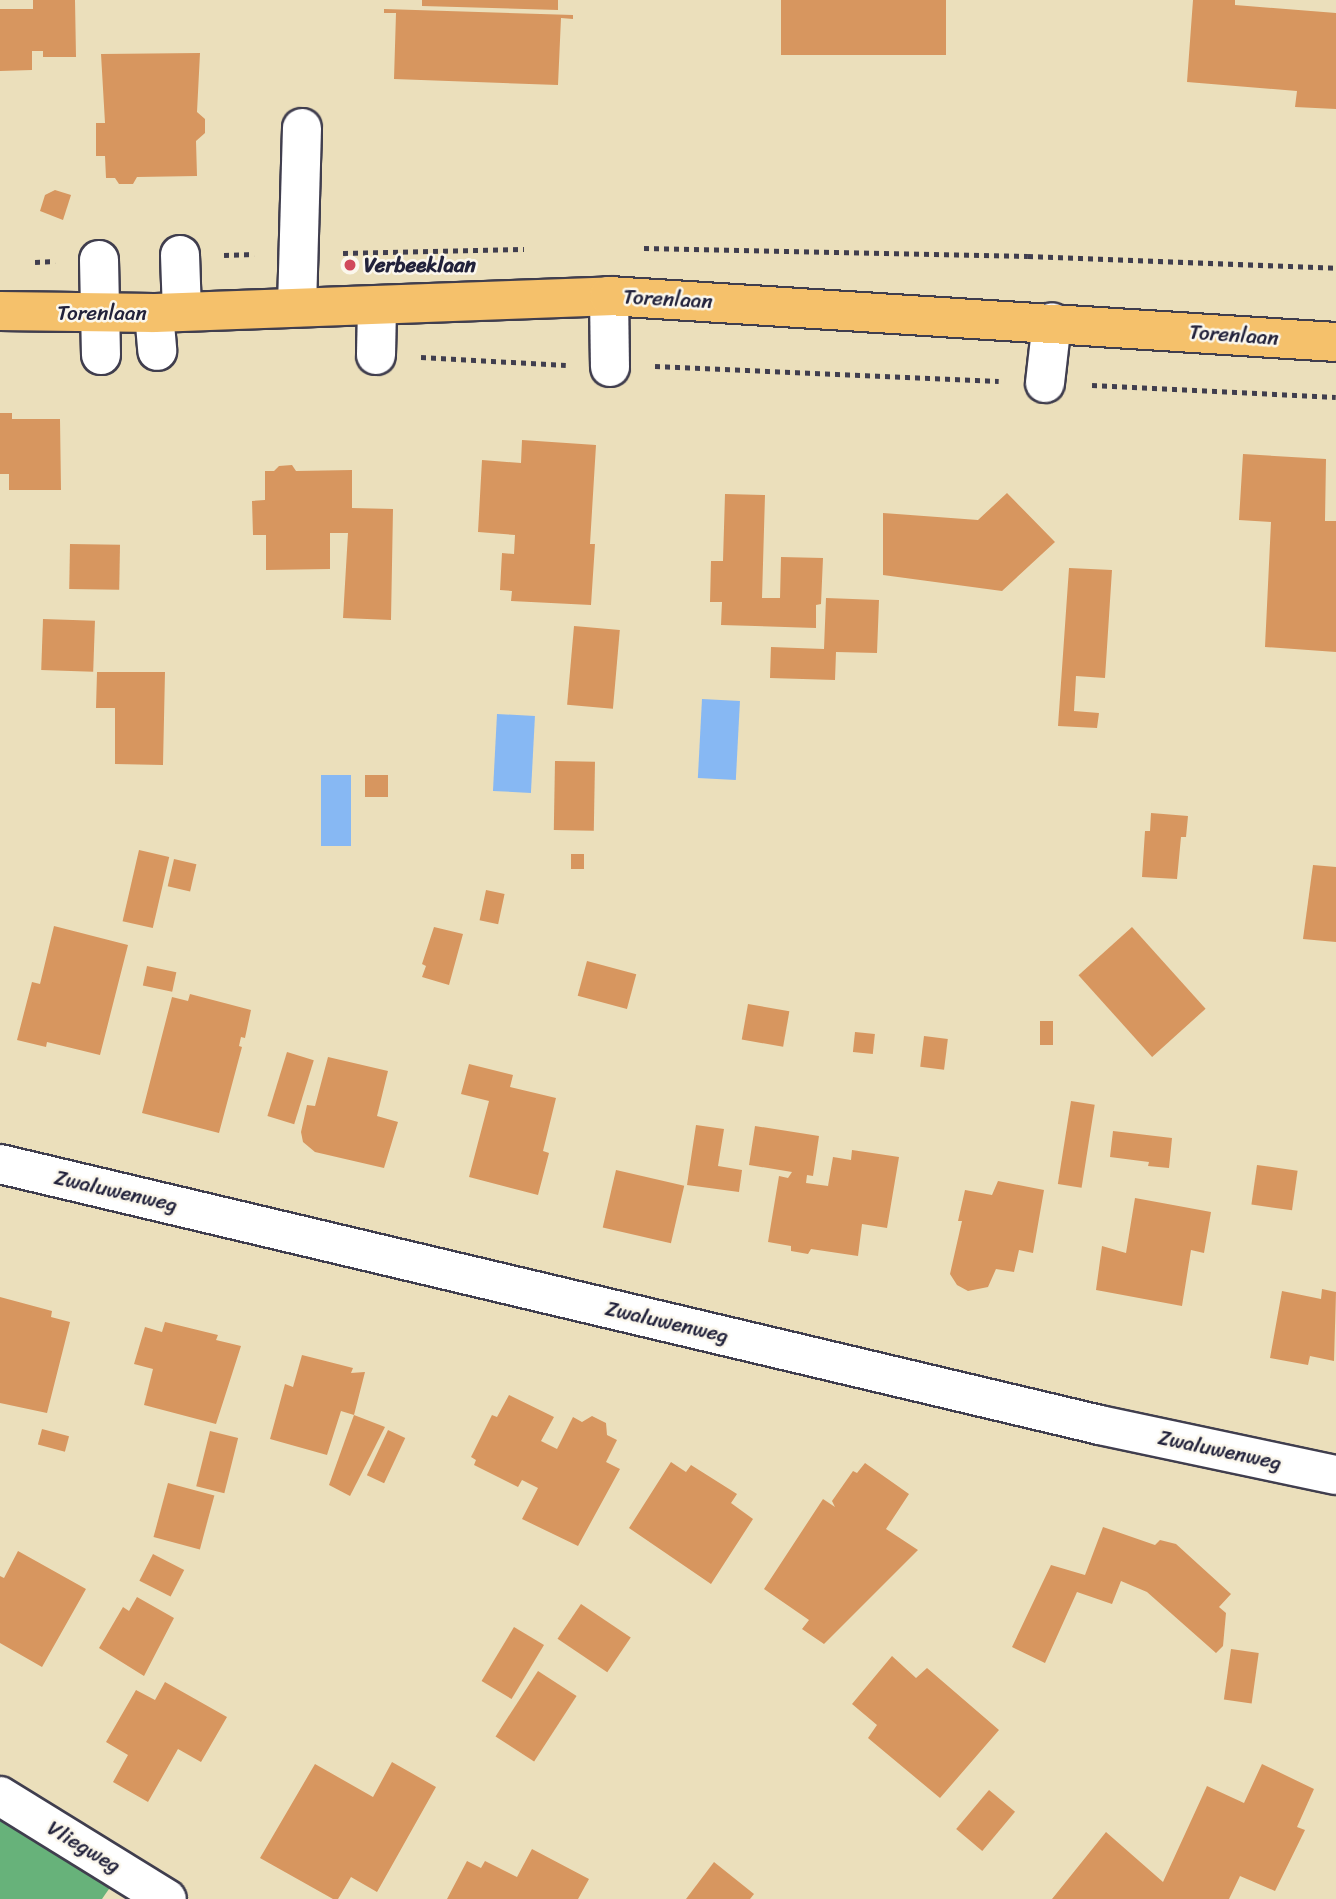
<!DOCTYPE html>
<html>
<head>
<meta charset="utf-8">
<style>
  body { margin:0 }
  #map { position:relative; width:1336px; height:1899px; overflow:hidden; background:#ebdfbb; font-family:Sriracha,sans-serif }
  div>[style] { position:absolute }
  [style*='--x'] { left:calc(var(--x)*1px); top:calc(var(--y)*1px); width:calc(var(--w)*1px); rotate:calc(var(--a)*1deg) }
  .forest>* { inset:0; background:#67b27a }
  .water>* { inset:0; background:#87b8f3; transform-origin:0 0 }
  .building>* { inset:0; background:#d7965f; transform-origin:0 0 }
  .path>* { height:4.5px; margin-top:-2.25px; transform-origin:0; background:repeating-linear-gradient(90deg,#403e4e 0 5px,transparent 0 10px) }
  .roads { filter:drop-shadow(2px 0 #403e4e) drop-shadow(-2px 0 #403e4e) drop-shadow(0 2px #403e4e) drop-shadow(0 -2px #403e4e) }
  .minor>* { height:38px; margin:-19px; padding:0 19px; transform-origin:19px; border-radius:19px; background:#fff }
  .major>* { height:38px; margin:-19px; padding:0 19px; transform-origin:19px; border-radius:19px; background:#f5c16b }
  .dots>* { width:19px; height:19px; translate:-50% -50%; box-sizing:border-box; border:4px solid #fbf7ec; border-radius:50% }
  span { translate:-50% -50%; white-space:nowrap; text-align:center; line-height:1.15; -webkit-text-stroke:5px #fbf7ec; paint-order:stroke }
  .poi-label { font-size:21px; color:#22223b; font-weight:700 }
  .left { translate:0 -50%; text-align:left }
  .street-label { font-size:21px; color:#22223b }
</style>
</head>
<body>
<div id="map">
  <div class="forest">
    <div style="clip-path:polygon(0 1820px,111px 1886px,102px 1899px,0 1899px)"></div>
  </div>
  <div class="water">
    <div style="left:702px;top:699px;width:38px;height:79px;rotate:3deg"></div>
    <div style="left:497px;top:714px;width:38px;height:77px;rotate:3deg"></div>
    <div style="left:321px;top:775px;width:30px;height:71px"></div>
  </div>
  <div class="building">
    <div style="clip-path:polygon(33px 0,75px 0,76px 57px,43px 57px,43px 51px,32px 51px,32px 70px,0 71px,0 9px,33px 9px)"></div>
    <div style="clip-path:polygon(422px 0,558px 0,558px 10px,422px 6px)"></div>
    <div style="left:781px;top:0;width:165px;height:55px"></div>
    <div style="clip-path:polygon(1193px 0,1235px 0,1235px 5px,1336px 13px,1336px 109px,1295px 107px,1297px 91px,1187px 82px)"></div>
    <div style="clip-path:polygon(384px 9px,573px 15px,573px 19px,561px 18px,558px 85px,394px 79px,396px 13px,384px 13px)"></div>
    <div style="clip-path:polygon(200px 53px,197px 112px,205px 119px,205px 133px,196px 141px,197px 176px,137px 177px,133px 184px,119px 184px,115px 178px,106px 178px,105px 156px,96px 156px,96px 123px,105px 123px,101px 54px)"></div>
    <div style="clip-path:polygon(55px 190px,71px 195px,63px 220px,40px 211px,45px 195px)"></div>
    <div style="clip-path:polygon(0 413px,12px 413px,12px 419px,60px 419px,61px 490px,9px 490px,9px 474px,0 474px)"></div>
    <div style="clip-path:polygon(522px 440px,596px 445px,590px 544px,595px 544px,591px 605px,511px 601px,512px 591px,500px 590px,502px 553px,514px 554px,515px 535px,478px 532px,482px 460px,521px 463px)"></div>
    <div style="clip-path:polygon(1243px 454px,1326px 459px,1325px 521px,1336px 521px,1336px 652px,1265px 647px,1271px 522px,1239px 520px)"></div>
    <div style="clip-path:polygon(292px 465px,296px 471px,352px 470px,352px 508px,393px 509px,391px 620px,343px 618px,348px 533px,330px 533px,330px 569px,266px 570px,266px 535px,253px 535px,252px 501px,265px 500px,265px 471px,274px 471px,279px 466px)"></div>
    <div style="clip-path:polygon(1007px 493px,1055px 542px,1002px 591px,883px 575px,883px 513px,978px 520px)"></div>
    <div style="clip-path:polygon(725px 494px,765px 495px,762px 598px,780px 598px,781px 557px,823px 558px,821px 604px,816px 605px,816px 628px,721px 625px,722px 602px,710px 602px,711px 561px,723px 561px)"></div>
    <div style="left:70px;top:544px;width:50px;height:45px;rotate:1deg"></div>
    <div style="clip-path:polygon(1069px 568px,1112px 570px,1105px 678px,1076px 676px,1074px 711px,1099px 713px,1097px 728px,1058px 726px)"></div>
    <div style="clip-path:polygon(826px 598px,879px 600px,877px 653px,836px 652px,835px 680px,770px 678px,771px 647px,824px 649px)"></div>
    <div style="left:43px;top:619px;width:52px;height:51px;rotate:2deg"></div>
    <div style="left:574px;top:626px;width:46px;height:79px;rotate:5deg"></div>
    <div style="clip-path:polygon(97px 672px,165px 672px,163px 765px,115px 764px,115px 708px,96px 708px)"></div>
    <div style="left:555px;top:761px;width:40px;height:69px;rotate:1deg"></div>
    <div style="left:365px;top:775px;width:23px;height:22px"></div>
    <div style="clip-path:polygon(1151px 813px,1188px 816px,1186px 837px,1181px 837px,1177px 879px,1142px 877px,1145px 831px,1150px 831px)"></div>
    <div style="left:139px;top:850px;width:31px;height:73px;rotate:13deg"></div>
    <div style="left:571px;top:854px;width:13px;height:15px"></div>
    <div style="left:174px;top:859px;width:23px;height:28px;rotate:13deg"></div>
    <div style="clip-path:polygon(1313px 865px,1336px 867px,1336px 942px,1303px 939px)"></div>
    <div style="left:486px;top:890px;width:19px;height:31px;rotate:12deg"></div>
    <div style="clip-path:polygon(54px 926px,128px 945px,100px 1055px,47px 1042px,46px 1047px,17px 1040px,32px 982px,40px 984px)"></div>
    <div style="clip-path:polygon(434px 927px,463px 934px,449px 985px,422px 977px,426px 966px,422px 964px)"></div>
    <div style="left:1132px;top:927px;width:110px;height:72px;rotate:48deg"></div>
    <div style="left:587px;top:961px;width:51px;height:36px;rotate:15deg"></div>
    <div style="left:147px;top:966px;width:30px;height:20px;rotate:12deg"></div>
    <div style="clip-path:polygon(190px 994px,251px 1010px,245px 1038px,241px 1037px,239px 1046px,242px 1047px,219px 1133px,142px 1113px,172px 997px,188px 1001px)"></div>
    <div style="left:748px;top:1004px;width:42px;height:36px;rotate:10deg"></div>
    <div style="left:1040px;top:1021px;width:13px;height:24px"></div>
    <div style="left:855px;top:1032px;width:20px;height:20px;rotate:6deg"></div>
    <div style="left:924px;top:1036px;width:24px;height:31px;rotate:7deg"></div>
    <div style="left:287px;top:1052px;width:28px;height:67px;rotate:17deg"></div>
    <div style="clip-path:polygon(328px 1057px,388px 1071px,377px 1116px,398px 1122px,384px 1168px,315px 1152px,303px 1142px,301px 1132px,307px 1105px,315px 1106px)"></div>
    <div style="clip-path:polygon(469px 1064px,513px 1075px,510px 1087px,556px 1098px,543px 1151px,549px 1153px,538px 1195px,469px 1177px,489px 1101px,461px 1094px)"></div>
    <div style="left:1071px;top:1101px;width:24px;height:84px;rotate:9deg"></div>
    <div style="clip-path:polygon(696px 1125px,724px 1129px,718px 1166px,742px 1170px,739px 1192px,687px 1185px)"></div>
    <div style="clip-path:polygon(755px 1126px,819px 1136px,813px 1176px,807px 1175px,806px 1183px,828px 1186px,833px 1157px,851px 1160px,852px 1150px,899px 1157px,887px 1228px,862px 1224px,858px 1256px,811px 1249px,808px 1254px,791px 1251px,791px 1246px,768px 1242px,779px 1176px,788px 1178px,792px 1172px,749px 1165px)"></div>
    <div style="clip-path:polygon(1113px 1131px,1172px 1138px,1169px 1168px,1148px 1166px,1149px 1162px,1110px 1157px)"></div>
    <div style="left:1257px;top:1165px;width:41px;height:40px;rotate:8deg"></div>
    <div style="left:616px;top:1170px;width:70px;height:59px;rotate:13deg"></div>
    <div style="clip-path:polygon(998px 1181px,1044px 1190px,1033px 1253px,1019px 1250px,1014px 1272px,996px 1269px,988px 1287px,968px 1291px,957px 1285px,950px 1274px,962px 1221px,958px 1221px,965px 1190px,992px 1195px)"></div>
    <div style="clip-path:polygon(1135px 1198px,1211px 1212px,1204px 1253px,1191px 1250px,1182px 1306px,1096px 1290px,1102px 1246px,1126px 1253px)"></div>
    <div style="clip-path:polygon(1322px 1289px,1336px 1292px,1334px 1361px,1310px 1356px,1308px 1365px,1270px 1358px,1282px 1291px,1321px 1299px)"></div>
    <div style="clip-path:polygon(0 1297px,52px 1311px,51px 1317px,70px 1322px,47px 1413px,0 1403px)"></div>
    <div style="clip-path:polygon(165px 1322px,218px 1335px,216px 1340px,241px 1346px,216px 1424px,144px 1405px,153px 1369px,134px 1364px,145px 1327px,162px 1332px)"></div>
    <div style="clip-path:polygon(302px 1355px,353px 1368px,351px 1373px,365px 1372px,354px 1415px,341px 1411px,327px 1455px,270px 1439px,285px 1384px,293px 1387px)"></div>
    <div style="clip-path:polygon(509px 1395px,554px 1417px,541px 1441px,557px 1449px,573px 1417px,582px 1422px,592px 1416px,606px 1423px,607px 1435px,617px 1440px,606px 1462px,620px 1469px,578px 1546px,522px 1519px,538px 1488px,522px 1480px,518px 1487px,474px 1465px,476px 1460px,471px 1457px,492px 1415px,497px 1417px)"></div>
    <div style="clip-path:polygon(354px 1415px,385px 1427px,350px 1496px,329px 1485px)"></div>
    <div style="left:42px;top:1429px;width:28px;height:16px;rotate:15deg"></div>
    <div style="left:388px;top:1430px;width:19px;height:50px;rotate:25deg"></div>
    <div style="left:210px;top:1431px;width:29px;height:57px;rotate:14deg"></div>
    <div style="clip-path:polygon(671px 1462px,686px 1472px,691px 1465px,737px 1494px,731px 1503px,753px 1519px,711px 1584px,629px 1528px)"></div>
    <div style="clip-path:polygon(865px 1463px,909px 1494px,886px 1529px,918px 1550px,824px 1644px,802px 1629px,809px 1620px,764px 1589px,823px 1499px,835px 1507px,832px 1501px,853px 1471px,857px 1473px)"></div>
    <div style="left:168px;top:1483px;width:48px;height:56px;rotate:15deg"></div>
    <div style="clip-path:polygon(1103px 1527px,1155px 1545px,1160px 1540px,1176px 1544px,1231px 1594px,1219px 1607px,1226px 1613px,1223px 1646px,1216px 1653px,1147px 1592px,1121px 1581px,1112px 1604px,1077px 1592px,1045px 1663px,1012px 1647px,1051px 1565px,1085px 1575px)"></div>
    <div style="clip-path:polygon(18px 1551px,86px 1589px,42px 1667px,0 1643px,0 1576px,4px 1578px)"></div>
    <div style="left:153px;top:1554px;width:35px;height:30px;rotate:27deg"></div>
    <div style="clip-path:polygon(137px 1597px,174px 1618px,144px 1676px,99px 1648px,123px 1607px,129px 1611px)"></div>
    <div style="left:581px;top:1604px;width:60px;height:42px;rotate:34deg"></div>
    <div style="left:514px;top:1627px;width:35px;height:63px;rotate:31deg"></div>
    <div style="left:1231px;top:1649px;width:28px;height:51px;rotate:8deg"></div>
    <div style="clip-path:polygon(892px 1656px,916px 1678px,927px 1668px,999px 1730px,940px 1798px,868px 1738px,877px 1725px,852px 1704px)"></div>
    <div style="left:538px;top:1671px;width:46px;height:78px;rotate:33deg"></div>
    <div style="clip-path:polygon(165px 1682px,227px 1717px,201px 1762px,178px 1749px,148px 1802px,113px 1782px,128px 1755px,106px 1742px,136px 1690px,155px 1700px)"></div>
    <div style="clip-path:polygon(392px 1762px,436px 1787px,377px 1892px,351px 1877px,338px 1899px,333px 1899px,260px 1858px,315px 1764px,373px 1797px)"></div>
    <div style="clip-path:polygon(1262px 1764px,1314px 1789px,1297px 1827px,1305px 1830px,1275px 1891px,1240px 1876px,1229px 1899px,1052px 1899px,1106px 1832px,1163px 1882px,1207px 1786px,1244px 1803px)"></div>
    <div style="left:989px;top:1790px;width:34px;height:51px;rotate:40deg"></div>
    <div style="clip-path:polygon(532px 1849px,589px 1879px,578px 1899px,447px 1899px,467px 1861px,481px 1868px,485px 1861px,517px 1877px)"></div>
    <div style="clip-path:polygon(714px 1862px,754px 1894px,750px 1899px,686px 1899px)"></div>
  </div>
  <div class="path">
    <div style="--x:644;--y:248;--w:384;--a:1.2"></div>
    <div style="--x:1028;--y:256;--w:308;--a:2.2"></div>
    <div style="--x:343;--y:253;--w:181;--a:-1.3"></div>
    <div style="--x:224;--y:255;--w:30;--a:-2"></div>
    <div style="--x:35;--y:262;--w:20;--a:-3"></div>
    <div style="--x:421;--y:357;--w:145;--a:3.2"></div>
    <div style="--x:655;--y:366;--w:344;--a:2.5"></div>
    <div style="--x:1092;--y:385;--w:244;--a:2.8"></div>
  </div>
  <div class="roads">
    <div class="minor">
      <div style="--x:180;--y:255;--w:56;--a:88"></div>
      <div style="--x:99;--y:260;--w:95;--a:88.8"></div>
      <div style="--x:609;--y:296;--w:71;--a:89.2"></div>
      <div style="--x:297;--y:307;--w:179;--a:-88.4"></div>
      <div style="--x:154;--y:313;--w:38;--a:85"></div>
      <div style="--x:376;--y:355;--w:49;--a:-88.8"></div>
      <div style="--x:1045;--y:383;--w:61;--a:-83.5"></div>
      <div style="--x:0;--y:1164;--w:1131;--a:13.35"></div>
      <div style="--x:1100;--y:1425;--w:241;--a:12"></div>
      <div style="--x:0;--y:1796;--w:196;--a:31.7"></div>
    </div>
    <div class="major">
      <div style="--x:0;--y:311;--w:154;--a:0.7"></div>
      <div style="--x:154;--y:313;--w:455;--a:-2.1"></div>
      <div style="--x:609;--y:296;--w:728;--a:3.62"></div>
    </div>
  </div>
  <div class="dots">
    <div style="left:350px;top:265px;background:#d1495b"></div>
  </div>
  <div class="poi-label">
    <span class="left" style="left:364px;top:265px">Verbeeklaan</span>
  </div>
  <div class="street-label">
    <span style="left:668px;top:299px;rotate:3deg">Torenlaan</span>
    <span style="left:102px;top:313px">Torenlaan</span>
    <span style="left:1234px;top:335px;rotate:4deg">Torenlaan</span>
    <span style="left:116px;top:1191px;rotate:13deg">Zwaluwenweg</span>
    <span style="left:667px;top:1322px;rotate:13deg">Zwaluwenweg</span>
    <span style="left:1220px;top:1450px;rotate:12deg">Zwaluwenweg</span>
    <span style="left:84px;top:1847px;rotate:31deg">Vliegweg</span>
  </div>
</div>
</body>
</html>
